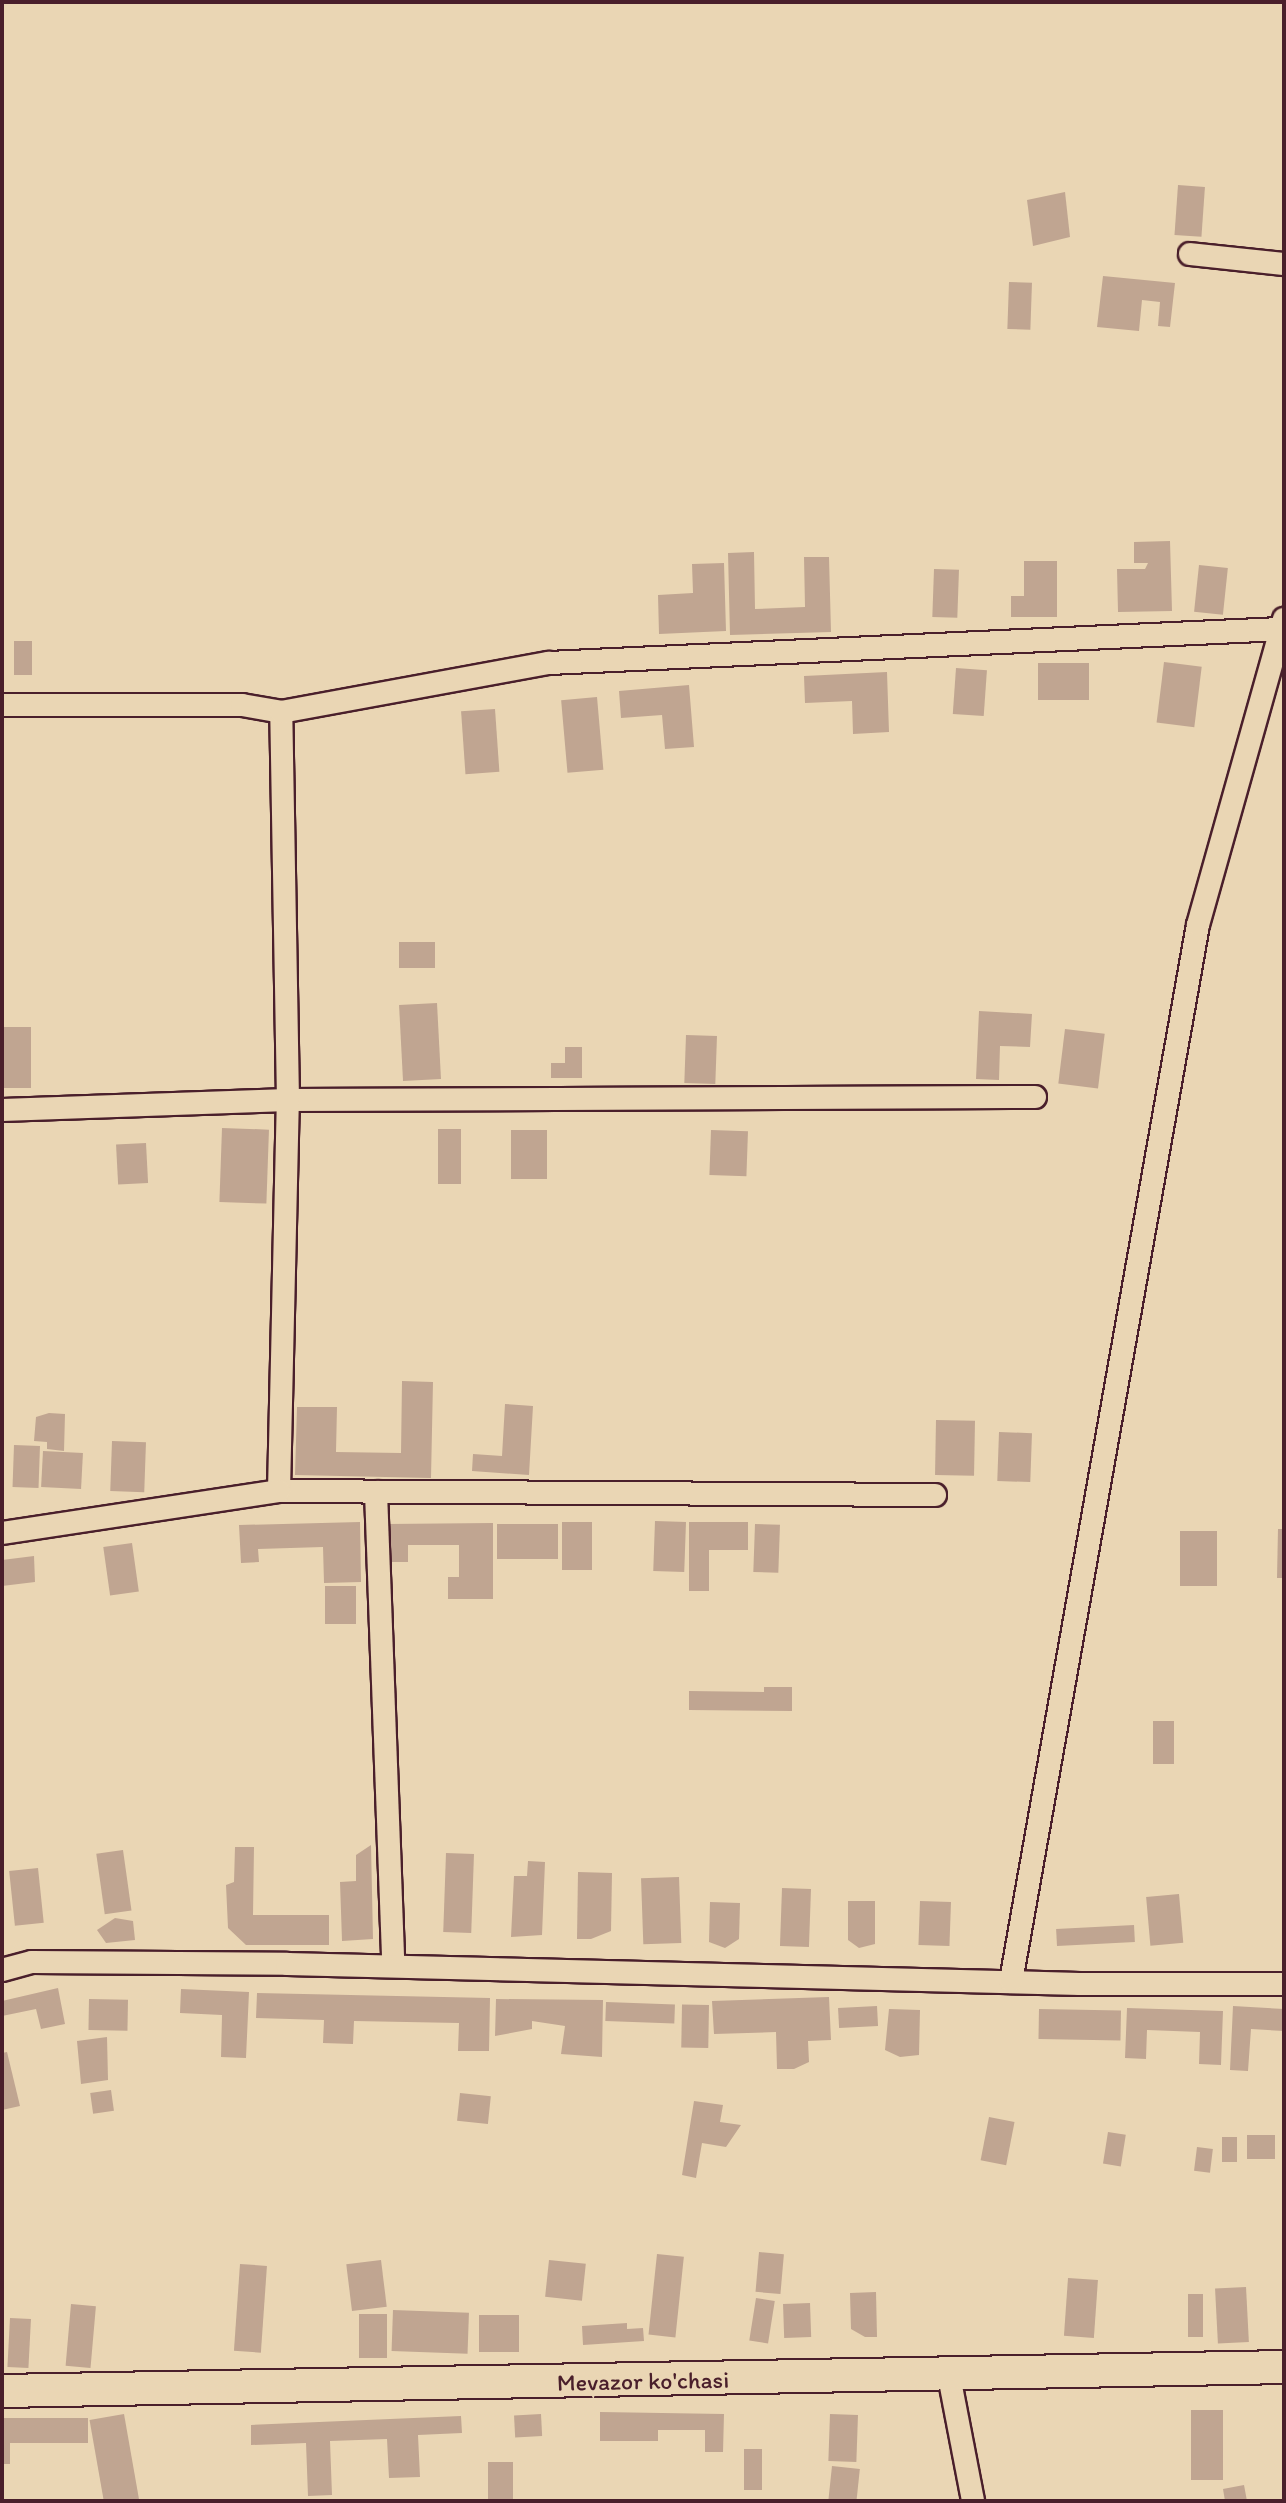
<!DOCTYPE html>
<html>
<head>
<meta charset="utf-8">
<style>
  body { margin:0 }
  #map { position:relative; width:1286px; height:2503px; overflow:hidden; background:#ead6b4; font-family:Itim,sans-serif }
  div>[style] { position:absolute }
  [style*='--x'] { left:calc(var(--x)*1px); top:calc(var(--y)*1px); width:calc(var(--w)*1px); rotate:calc(var(--a)*1deg) }
  .building>* { inset:0; background:#c0a591; transform-origin:0 0 }
  .roads { filter:drop-shadow(2px 0 #4a1f2b) drop-shadow(-2px 0 #4a1f2b) drop-shadow(0 2px #4a1f2b) drop-shadow(0 -2px #4a1f2b) }
  .street>* { height:22px; margin:-11px; padding:0 11px; transform-origin:11px; border-radius:11px; background:#ead6b4 }
  .secondary>* { height:32px; margin:-16px; padding:0 16px; transform-origin:16px; border-radius:16px; background:#ead6b4 }
  span { translate:-50% -50%; white-space:nowrap; text-align:center; line-height:1.15; -webkit-text-stroke:8px #ead6b4; paint-order:stroke }
  .street-label { font-size:24px; color:#4a1f2b }
  .frame { position:absolute; inset:0; border:4px solid #4a1f2b; pointer-events:none }
</style>
</head>
<body>
<div id="map">
  <div class="building">
    <div style="left:1178px;top:185px;width:27px;height:50px;rotate:4deg"></div>
    <div style="clip-path:polygon(1065px 192px,1070px 237px,1033px 246px,1027px 200px)"></div>
    <div style="clip-path:polygon(1103px 276px,1175px 283px,1170px 327px,1158px 326px,1160px 302px,1142px 300px,1139px 331px,1097px 327px)"></div>
    <div style="left:1009px;top:282px;width:23px;height:47px;rotate:2deg"></div>
    <div style="clip-path:polygon(1170px 541px,1172px 611px,1118px 612px,1117px 569px,1145px 569px,1148px 563px,1134px 563px,1134px 542px)"></div>
    <div style="clip-path:polygon(754px 552px,755px 609px,805px 607px,804px 557px,829px 557px,831px 632px,730px 635px,728px 553px)"></div>
    <div style="clip-path:polygon(1024px 561px,1057px 561px,1057px 617px,1011px 617px,1011px 596px,1024px 596px)"></div>
    <div style="clip-path:polygon(724px 563px,726px 631px,659px 634px,658px 595px,693px 593px,692px 564px)"></div>
    <div style="left:1199px;top:565px;width:29px;height:47px;rotate:6deg"></div>
    <div style="left:934px;top:569px;width:25px;height:48px;rotate:2deg"></div>
    <div style="left:14px;top:641px;width:18px;height:34px"></div>
    <div style="left:1164px;top:662px;width:38px;height:61px;rotate:7deg"></div>
    <div style="left:1038px;top:663px;width:51px;height:37px"></div>
    <div style="left:956px;top:668px;width:31px;height:46px;rotate:4deg"></div>
    <div style="clip-path:polygon(887px 672px,889px 732px,853px 734px,852px 701px,805px 703px,804px 676px)"></div>
    <div style="clip-path:polygon(689px 685px,694px 747px,665px 749px,662px 715px,621px 718px,619px 691px)"></div>
    <div style="left:597px;top:697px;width:73px;height:36px;rotate:85deg"></div>
    <div style="left:495px;top:709px;width:63px;height:34px;rotate:86deg"></div>
    <div style="left:399px;top:942px;width:36px;height:26px"></div>
    <div style="left:437px;top:1003px;width:76px;height:38px;rotate:87deg"></div>
    <div style="clip-path:polygon(979px 1011px,1032px 1014px,1030px 1047px,1000px 1046px,999px 1080px,976px 1079px)"></div>
    <div style="left:2px;top:1027px;width:29px;height:61px"></div>
    <div style="left:1065px;top:1029px;width:40px;height:55px;rotate:7deg"></div>
    <div style="left:686px;top:1035px;width:31px;height:48px;rotate:2deg"></div>
    <div style="clip-path:polygon(565px 1047px,582px 1047px,582px 1078px,551px 1078px,551px 1063px,565px 1063px)"></div>
    <div style="left:222px;top:1128px;width:47px;height:74px;rotate:2deg"></div>
    <div style="left:438px;top:1129px;width:23px;height:55px"></div>
    <div style="left:511px;top:1130px;width:36px;height:49px"></div>
    <div style="left:711px;top:1130px;width:37px;height:45px;rotate:2deg"></div>
    <div style="left:146px;top:1143px;width:40px;height:30px;rotate:87deg"></div>
    <div style="clip-path:polygon(402px 1381px,433px 1382px,431px 1478px,295px 1475px,297px 1407px,337px 1407px,336px 1452px,401px 1453px)"></div>
    <div style="clip-path:polygon(505px 1404px,533px 1406px,529px 1475px,472px 1471px,473px 1454px,502px 1456px)"></div>
    <div style="clip-path:polygon(49px 1413px,65px 1414px,64px 1451px,47px 1449px,47px 1442px,34px 1441px,36px 1417px)"></div>
    <div style="left:936px;top:1420px;width:39px;height:55px;rotate:1deg"></div>
    <div style="left:999px;top:1432px;width:33px;height:49px;rotate:2deg"></div>
    <div style="left:112px;top:1441px;width:34px;height:50px;rotate:2deg"></div>
    <div style="left:14px;top:1445px;width:26px;height:42px;rotate:2deg"></div>
    <div style="left:43px;top:1451px;width:40px;height:36px;rotate:3deg"></div>
    <div style="left:655px;top:1521px;width:31px;height:50px;rotate:2deg"></div>
    <div style="clip-path:polygon(360px 1522px,361px 1582px,324px 1583px,323px 1547px,258px 1549px,259px 1562px,241px 1563px,239px 1525px)"></div>
    <div style="left:562px;top:1522px;width:30px;height:48px"></div>
    <div style="clip-path:polygon(689px 1522px,748px 1522px,748px 1550px,709px 1550px,709px 1591px,689px 1591px)"></div>
    <div style="clip-path:polygon(493px 1523px,493px 1599px,448px 1599px,448px 1577px,459px 1577px,459px 1545px,408px 1545px,408px 1562px,388px 1562px,387px 1524px)"></div>
    <div style="left:558px;top:1524px;width:35px;height:61px;rotate:90deg"></div>
    <div style="left:755px;top:1524px;width:25px;height:48px;rotate:2deg"></div>
    <div style="clip-path:polygon(1278px 1529px,1284px 1529px,1284px 1578px,1277px 1578px)"></div>
    <div style="left:1180px;top:1531px;width:37px;height:55px"></div>
    <div style="left:132px;top:1543px;width:49px;height:29px;rotate:82deg"></div>
    <div style="clip-path:polygon(34px 1556px,35px 1582px,2px 1586px,2px 1560px)"></div>
    <div style="left:325px;top:1586px;width:31px;height:38px"></div>
    <div style="clip-path:polygon(764px 1687px,792px 1687px,792px 1711px,689px 1710px,689px 1691px,764px 1692px)"></div>
    <div style="left:1153px;top:1721px;width:21px;height:43px"></div>
    <div style="clip-path:polygon(371px 1845px,373px 1939px,342px 1941px,340px 1882px,356px 1881px,356px 1855px)"></div>
    <div style="clip-path:polygon(235px 1847px,254px 1847px,253px 1915px,329px 1915px,329px 1945px,246px 1945px,228px 1928px,226px 1885px,234px 1882px)"></div>
    <div style="left:123px;top:1850px;width:61px;height:27px;rotate:82deg"></div>
    <div style="left:446px;top:1853px;width:28px;height:79px;rotate:2deg"></div>
    <div style="clip-path:polygon(528px 1861px,545px 1862px,542px 1935px,511px 1937px,514px 1876px,527px 1876px)"></div>
    <div style="left:38px;top:1868px;width:55px;height:29px;rotate:84deg"></div>
    <div style="clip-path:polygon(578px 1872px,612px 1873px,611px 1931px,591px 1939px,577px 1939px)"></div>
    <div style="left:679px;top:1877px;width:66px;height:38px;rotate:88deg"></div>
    <div style="left:782px;top:1888px;width:29px;height:58px;rotate:2deg"></div>
    <div style="left:1179px;top:1894px;width:49px;height:33px;rotate:85deg"></div>
    <div style="clip-path:polygon(848px 1901px,875px 1901px,875px 1944px,859px 1948px,848px 1940px)"></div>
    <div style="left:920px;top:1901px;width:31px;height:44px;rotate:2deg"></div>
    <div style="clip-path:polygon(710px 1902px,740px 1903px,739px 1939px,725px 1948px,709px 1942px)"></div>
    <div style="clip-path:polygon(115px 1918px,133px 1921px,135px 1940px,106px 1943px,97px 1930px)"></div>
    <div style="left:1134px;top:1925px;width:17px;height:78px;rotate:87deg"></div>
    <div style="clip-path:polygon(58px 1988px,65px 2024px,41px 2029px,36px 2009px,2px 2016px,2px 2001px)"></div>
    <div style="clip-path:polygon(181px 1989px,249px 1992px,246px 2058px,221px 2057px,222px 2015px,180px 2013px)"></div>
    <div style="clip-path:polygon(257px 1993px,490px 1998px,489px 2051px,458px 2051px,459px 2023px,354px 2021px,353px 2044px,323px 2043px,324px 2020px,256px 2018px)"></div>
    <div style="clip-path:polygon(829px 1997px,831px 2040px,808px 2041px,809px 2062px,794px 2069px,777px 2069px,776px 2032px,714px 2034px,712px 2001px)"></div>
    <div style="left:89px;top:1999px;width:39px;height:31px;rotate:1deg"></div>
    <div style="clip-path:polygon(496px 1999px,603px 2000px,602px 2057px,561px 2054px,565px 2026px,532px 2021px,532px 2029px,495px 2036px)"></div>
    <div style="left:606px;top:2002px;width:69px;height:19px;rotate:2deg"></div>
    <div style="left:709px;top:2005px;width:43px;height:27px;rotate:91deg"></div>
    <div style="left:877px;top:2006px;width:20px;height:39px;rotate:87deg"></div>
    <div style="clip-path:polygon(1233px 2006px,1284px 2009px,1284px 2031px,1251px 2029px,1248px 2071px,1230px 2070px)"></div>
    <div style="clip-path:polygon(1127px 2008px,1223px 2011px,1221px 2065px,1199px 2064px,1200px 2032px,1147px 2030px,1146px 2059px,1125px 2058px)"></div>
    <div style="clip-path:polygon(889px 2009px,920px 2010px,919px 2055px,900px 2057px,885px 2050px)"></div>
    <div style="left:1039px;top:2009px;width:82px;height:30px;rotate:1deg"></div>
    <div style="clip-path:polygon(107px 2037px,108px 2080px,81px 2084px,77px 2041px)"></div>
    <div style="clip-path:polygon(7px 2052px,20px 2106px,2px 2110px,2px 2053px)"></div>
    <div style="left:111px;top:2090px;width:21px;height:21px;rotate:82deg"></div>
    <div style="left:460px;top:2093px;width:31px;height:28px;rotate:6deg"></div>
    <div style="clip-path:polygon(694px 2101px,723px 2105px,720px 2122px,741px 2125px,726px 2147px,702px 2143px,696px 2178px,682px 2175px)"></div>
    <div style="left:989px;top:2117px;width:26px;height:44px;rotate:11deg"></div>
    <div style="left:1108px;top:2132px;width:18px;height:32px;rotate:9deg"></div>
    <div style="left:1247px;top:2135px;width:28px;height:24px"></div>
    <div style="left:1222px;top:2137px;width:15px;height:25px"></div>
    <div style="left:1197px;top:2147px;width:16px;height:24px;rotate:7deg"></div>
    <div style="left:759px;top:2252px;width:25px;height:40px;rotate:5deg"></div>
    <div style="left:657px;top:2254px;width:27px;height:81px;rotate:6deg"></div>
    <div style="left:381px;top:2260px;width:47px;height:35px;rotate:83deg"></div>
    <div style="left:549px;top:2260px;width:37px;height:37px;rotate:6deg"></div>
    <div style="left:240px;top:2264px;width:27px;height:87px;rotate:4deg"></div>
    <div style="left:1068px;top:2278px;width:30px;height:58px;rotate:4deg"></div>
    <div style="left:1246px;top:2287px;width:55px;height:31px;rotate:87deg"></div>
    <div style="clip-path:polygon(876px 2292px,877px 2337px,865px 2337px,851px 2329px,850px 2293px)"></div>
    <div style="left:1188px;top:2294px;width:15px;height:43px"></div>
    <div style="left:756px;top:2298px;width:19px;height:43px;rotate:9deg"></div>
    <div style="left:810px;top:2303px;width:34px;height:27px;rotate:88deg"></div>
    <div style="left:71px;top:2304px;width:25px;height:62px;rotate:5deg"></div>
    <div style="left:393px;top:2310px;width:76px;height:41px;rotate:2deg"></div>
    <div style="left:387px;top:2314px;width:44px;height:28px;rotate:90deg"></div>
    <div style="left:479px;top:2315px;width:40px;height:37px"></div>
    <div style="left:10px;top:2318px;width:21px;height:49px;rotate:3deg"></div>
    <div style="clip-path:polygon(627px 2323px,627px 2329px,643px 2328px,644px 2341px,583px 2345px,582px 2326px)"></div>
    <div style="left:1191px;top:2410px;width:32px;height:70px"></div>
    <div style="clip-path:polygon(600px 2412px,724px 2414px,723px 2452px,705px 2452px,705px 2430px,658px 2430px,658px 2441px,600px 2441px)"></div>
    <div style="left:124px;top:2414px;width:88px;height:35px;rotate:80deg"></div>
    <div style="left:541px;top:2414px;width:22px;height:27px;rotate:87deg"></div>
    <div style="left:830px;top:2414px;width:28px;height:47px;rotate:2deg"></div>
    <div style="clip-path:polygon(461px 2416px,462px 2433px,418px 2435px,420px 2477px,389px 2478px,387px 2439px,330px 2441px,332px 2495px,308px 2496px,306px 2443px,251px 2445px,251px 2425px)"></div>
    <div style="clip-path:polygon(2px 2418px,88px 2418px,88px 2443px,10px 2443px,10px 2464px,2px 2464px)"></div>
    <div style="left:744px;top:2449px;width:18px;height:41px"></div>
    <div style="left:488px;top:2462px;width:25px;height:39px"></div>
    <div style="left:832px;top:2466px;width:28px;height:35px;rotate:6deg"></div>
    <div style="clip-path:polygon(1244px 2485px,1247px 2501px,1225px 2501px,1223px 2489px)"></div>
  </div>
  <div class="roads">
    <div class="street">
      <div style="--x:1190;--y:254;--w:95;--a:6.1"></div>
      <div style="--x:2;--y:705;--w:240;--a:0"></div>
      <div style="--x:242;--y:705;--w:40;--a:10"></div>
      <div style="--x:2;--y:1110;--w:286;--a:-2"></div>
      <div style="--x:288;--y:1100;--w:747;--a:-0.23"></div>
      <div style="--x:376;--y:1492;--w:474;--a:87.9"></div>
      <div style="--x:935;--y:1495;--w:656;--a:-179.65"></div>
      <div style="--x:279;--y:1491;--w:391;--a:-88.7"></div>
      <div style="--x:288;--y:1100;--w:388;--a:-91"></div>
      <div style="--x:281;--y:712;--w:272;--a:-10.4"></div>
      <div style="--x:549;--y:663;--w:733;--a:-2.66"></div>
      <div style="--x:2;--y:1533;--w:280;--a:-8.6"></div>
      <div style="--x:2;--y:1970;--w:31;--a:-15"></div>
      <div style="--x:32;--y:1962;--w:255;--a:0.4"></div>
      <div style="--x:287;--y:1964;--w:793;--a:1.44"></div>
      <div style="--x:1080;--y:1984;--w:204;--a:0"></div>
      <div style="--x:1011;--y:1981;--w:1072;--a:-79.96"></div>
      <div style="--x:1198;--y:925;--w:318;--a:-74.3"></div>
      <div style="--x:949;--y:2376;--w:127;--a:79.1"></div>
    </div>
    <div class="secondary">
      <div style="--x:2;--y:2391;--w:1282;--a:-1.07"></div>
    </div>
  </div>
  <div class="street-label">
    <span style="left:643px;top:2381px;rotate:-1deg">Mevazor ko'chasi</span>
  </div>
  <div class="frame"></div>
</div>
</body>
</html>
